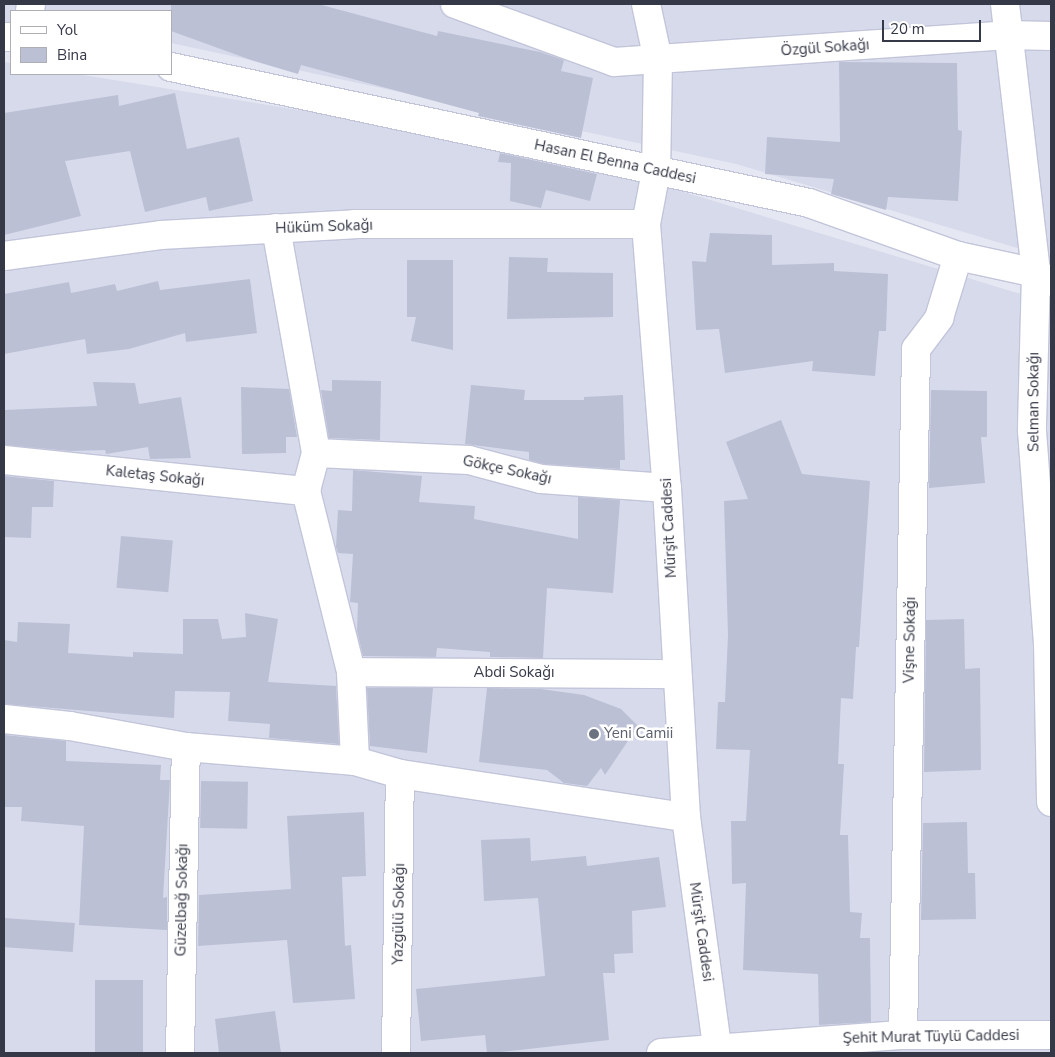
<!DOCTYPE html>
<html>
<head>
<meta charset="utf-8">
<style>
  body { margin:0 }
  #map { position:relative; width:1055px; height:1057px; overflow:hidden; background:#e5e7f3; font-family:"Nunito Sans",sans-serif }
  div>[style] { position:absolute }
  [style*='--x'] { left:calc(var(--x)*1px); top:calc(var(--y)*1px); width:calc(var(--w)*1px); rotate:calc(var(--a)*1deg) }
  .residential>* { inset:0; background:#d7daeb }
  .building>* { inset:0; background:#bbc0d5; transform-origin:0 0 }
  .roads { filter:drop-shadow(1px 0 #c2c5da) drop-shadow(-1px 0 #c2c5da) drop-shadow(0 1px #c2c5da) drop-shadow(0 -1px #c2c5da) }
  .minor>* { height:28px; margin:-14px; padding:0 14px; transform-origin:14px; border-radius:14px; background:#fff }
  .dots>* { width:14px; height:14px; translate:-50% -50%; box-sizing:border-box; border:2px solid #fff; border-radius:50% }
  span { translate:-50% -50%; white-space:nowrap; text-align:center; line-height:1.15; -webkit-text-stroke:5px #fff; paint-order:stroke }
  .street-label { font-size:15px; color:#353846 }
  .worship-label { font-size:15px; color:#5b616d }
  .left { translate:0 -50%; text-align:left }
  .frame { position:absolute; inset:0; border:5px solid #353846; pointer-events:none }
  .legend { position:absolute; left:10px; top:10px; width:162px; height:65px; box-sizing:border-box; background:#fff; border:1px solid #aeafb5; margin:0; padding:6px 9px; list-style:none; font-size:15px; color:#353846 }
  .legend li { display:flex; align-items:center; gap:10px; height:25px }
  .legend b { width:25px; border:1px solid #aeafb5 }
  .scale { position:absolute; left:882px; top:20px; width:99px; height:22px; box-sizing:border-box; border:2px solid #353846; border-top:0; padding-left:6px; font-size:15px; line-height:18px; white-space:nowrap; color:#353846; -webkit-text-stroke:4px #fff; paint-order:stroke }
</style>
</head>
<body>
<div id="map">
  <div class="residential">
    <div style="clip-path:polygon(4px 4px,1051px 4px,1051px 258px,736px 164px,171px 43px,171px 11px,11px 11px,11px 23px,4px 23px)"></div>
    <div style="clip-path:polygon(4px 62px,11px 63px,11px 74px,77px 74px,545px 150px,1034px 298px,1051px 308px,1051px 1053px,4px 1053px)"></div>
  </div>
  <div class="building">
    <div style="clip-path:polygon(171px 4px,318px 4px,437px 36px,438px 31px,540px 52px,564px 60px,561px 71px,593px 78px,581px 138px,478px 116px,479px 113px,301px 65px,298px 74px,251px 60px,171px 31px)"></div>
    <div style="clip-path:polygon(839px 62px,957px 63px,958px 130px,962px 131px,958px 201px,888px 197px,886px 210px,831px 194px,834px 179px,765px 174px,767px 137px,840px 142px)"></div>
    <div style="clip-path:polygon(175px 93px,187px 149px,239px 137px,253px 201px,209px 211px,206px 197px,145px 212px,130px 151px,65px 161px,81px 216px,4px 235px,4px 113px,118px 95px,119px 106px)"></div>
    <div style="clip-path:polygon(500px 153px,597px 174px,590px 201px,546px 190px,541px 208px,510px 201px,511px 163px,498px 162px)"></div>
    <div style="clip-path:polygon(710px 233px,772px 235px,772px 265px,834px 263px,834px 271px,888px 274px,886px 331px,879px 331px,875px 376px,812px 371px,813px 361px,725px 373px,719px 329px,696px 330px,692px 261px,706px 262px)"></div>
    <div style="clip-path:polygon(509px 257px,548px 258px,547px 272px,613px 273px,613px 317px,507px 319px)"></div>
    <div style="clip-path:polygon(407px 260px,453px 260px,453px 350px,411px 341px,416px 317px,407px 317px)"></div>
    <div style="clip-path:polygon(250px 279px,257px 333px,186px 342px,185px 333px,129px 349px,87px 354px,85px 339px,4px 354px,4px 294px,69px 282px,71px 293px,115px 284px,117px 291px,158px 281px,160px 290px)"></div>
    <div style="clip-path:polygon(332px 380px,381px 381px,380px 440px,329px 438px,321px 390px,332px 391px)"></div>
    <div style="clip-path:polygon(93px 382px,135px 383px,139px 404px,181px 397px,191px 458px,150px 459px,148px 447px,106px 454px,105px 450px,70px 451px,4px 445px,4px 410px,97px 406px)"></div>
    <div style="clip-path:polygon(471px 385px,525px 390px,524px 400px,584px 400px,584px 397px,623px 395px,625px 460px,620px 460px,620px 469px,544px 464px,529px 460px,529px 452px,465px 444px)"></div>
    <div style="clip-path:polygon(241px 387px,289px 389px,297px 437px,286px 437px,286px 453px,242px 454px)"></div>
    <div style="clip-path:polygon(931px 390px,987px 391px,987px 437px,981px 437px,985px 483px,929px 488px)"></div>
    <div style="clip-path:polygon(781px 420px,802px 474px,870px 481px,859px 647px,856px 647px,853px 699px,841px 698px,838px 764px,844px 764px,840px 835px,848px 835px,850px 912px,862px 913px,860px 938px,870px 938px,871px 1022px,819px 1025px,818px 974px,743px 970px,746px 883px,732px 884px,731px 821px,746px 821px,750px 750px,716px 749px,718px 702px,725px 702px,728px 635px,724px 501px,748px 499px,726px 442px)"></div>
    <div style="clip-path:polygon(353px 470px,422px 476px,419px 502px,475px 506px,474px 519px,578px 539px,578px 497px,620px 500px,613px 593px,547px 588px,543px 658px,490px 657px,490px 652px,437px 648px,436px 657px,363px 656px,357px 631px,358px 603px,350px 602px,353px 554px,338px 553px,336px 547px,338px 510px,352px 511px)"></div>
    <div style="clip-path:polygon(4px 476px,54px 481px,53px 507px,32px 507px,31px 538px,4px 537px)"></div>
    <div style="left:121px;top:536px;width:52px;height:52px;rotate:5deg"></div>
    <div style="clip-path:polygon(245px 613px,278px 619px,268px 682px,336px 686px,339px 744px,269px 738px,270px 724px,228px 721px,230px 692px,175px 691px,174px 718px,4px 704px,4px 640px,17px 642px,18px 622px,70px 624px,68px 653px,133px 657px,133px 652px,183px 654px,183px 619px,218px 619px,222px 639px,246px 637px)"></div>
    <div style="clip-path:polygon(964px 619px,965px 669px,980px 668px,981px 770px,924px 772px,926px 620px)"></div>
    <div style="clip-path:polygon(367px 688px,433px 688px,427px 753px,370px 746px)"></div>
    <div style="clip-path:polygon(487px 688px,541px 689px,584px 695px,621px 709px,638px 726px,605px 775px,601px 768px,587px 786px,564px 783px,547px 770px,479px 762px)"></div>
    <div style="clip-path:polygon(4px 735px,66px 741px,66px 761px,161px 765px,160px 780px,170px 780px,163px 898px,167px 897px,167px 930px,79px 925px,84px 826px,21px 821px,22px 807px,4px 807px)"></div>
    <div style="left:201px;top:781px;width:47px;height:47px;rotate:1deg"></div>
    <div style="clip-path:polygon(364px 812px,366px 876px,342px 877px,345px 946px,351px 945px,355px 999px,293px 1003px,287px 940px,198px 946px,199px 895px,291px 889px,287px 816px)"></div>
    <div style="clip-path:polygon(967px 822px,968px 873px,975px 873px,976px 919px,921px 920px,923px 823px)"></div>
    <div style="clip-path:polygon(530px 838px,531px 861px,586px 856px,587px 866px,659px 857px,666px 907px,632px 911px,633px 953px,614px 954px,615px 973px,603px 973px,609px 1040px,492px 1053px,487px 1053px,485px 1035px,421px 1041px,416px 989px,545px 976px,538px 898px,484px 901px,481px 840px)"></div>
    <div style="left:4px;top:918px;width:71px;height:29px;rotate:4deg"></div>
    <div style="left:95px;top:980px;width:48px;height:73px"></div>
    <div style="clip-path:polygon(275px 1011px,281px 1053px,219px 1053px,215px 1019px)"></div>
  </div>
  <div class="roads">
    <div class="minor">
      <div style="--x:455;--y:4;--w:169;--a:20"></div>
      <div style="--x:614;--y:62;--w:395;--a:-3.9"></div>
      <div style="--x:1008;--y:35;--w:43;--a:1.3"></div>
      <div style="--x:646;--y:4;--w:57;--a:77.9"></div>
      <div style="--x:658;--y:60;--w:111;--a:91"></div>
      <div style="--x:656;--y:171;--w:54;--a:100.7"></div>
      <div style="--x:646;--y:224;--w:265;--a:85.5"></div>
      <div style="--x:667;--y:488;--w:330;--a:86.7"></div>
      <div style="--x:686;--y:817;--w:238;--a:82.3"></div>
      <div style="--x:1005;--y:4;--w:271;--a:83.4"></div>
      <div style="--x:1036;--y:273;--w:158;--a:91.5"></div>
      <div style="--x:1032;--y:431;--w:213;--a:85.7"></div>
      <div style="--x:1048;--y:643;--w:159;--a:88.9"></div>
      <div style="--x:30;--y:11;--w:7;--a:-82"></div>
      <div style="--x:4;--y:37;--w:7;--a:0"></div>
      <div style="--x:171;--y:67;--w:652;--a:12.03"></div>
      <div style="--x:809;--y:203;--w:158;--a:19.6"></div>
      <div style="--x:958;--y:256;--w:80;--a:12.3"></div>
      <div style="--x:1036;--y:273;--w:17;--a:31"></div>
      <div style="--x:276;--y:228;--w:229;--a:79.9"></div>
      <div style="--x:316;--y:453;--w:39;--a:105"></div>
      <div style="--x:306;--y:491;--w:187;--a:76"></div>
      <div style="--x:351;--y:672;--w:89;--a:87.4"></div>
      <div style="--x:4;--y:256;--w:158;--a:-7.6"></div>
      <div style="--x:161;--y:235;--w:194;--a:-3.2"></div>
      <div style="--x:355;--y:224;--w:291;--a:0"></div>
      <div style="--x:316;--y:453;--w:153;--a:2.6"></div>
      <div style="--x:469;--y:460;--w:74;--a:14.8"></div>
      <div style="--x:541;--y:479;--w:126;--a:4.1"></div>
      <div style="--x:4;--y:460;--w:304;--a:5.9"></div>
      <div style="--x:351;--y:672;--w:326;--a:0.4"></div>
      <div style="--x:4;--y:719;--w:66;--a:6.1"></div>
      <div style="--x:70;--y:726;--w:118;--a:10.3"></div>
      <div style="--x:186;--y:747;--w:170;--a:4.7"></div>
      <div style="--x:355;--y:761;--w:47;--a:16.1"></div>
      <div style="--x:400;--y:774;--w:289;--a:8.6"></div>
      <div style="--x:903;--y:1035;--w:686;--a:-88.91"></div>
      <div style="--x:916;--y:349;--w:39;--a:-53"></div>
      <div style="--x:939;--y:318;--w:65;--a:-73"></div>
      <div style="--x:180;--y:1053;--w:306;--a:-88.9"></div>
      <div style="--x:396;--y:1053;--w:279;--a:-89.2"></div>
      <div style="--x:661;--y:1053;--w:243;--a:-4.3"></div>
      <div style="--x:903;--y:1035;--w:148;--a:0"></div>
    </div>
  </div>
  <div class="dots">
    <div style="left:594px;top:734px;background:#6b7280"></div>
  </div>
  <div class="street-label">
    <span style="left:825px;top:48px;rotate:-4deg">Özgül Sokağı</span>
    <span style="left:615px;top:162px;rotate:12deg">Hasan El Benna Caddesi</span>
    <span style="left:324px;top:227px;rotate:-2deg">Hüküm Sokağı</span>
    <span style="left:1034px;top:402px;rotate:-90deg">Selman Sokağı</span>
    <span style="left:507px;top:470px;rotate:12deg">Gökçe Sokağı</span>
    <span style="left:155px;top:476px;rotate:6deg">Kaletaş Sokağı</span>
    <span style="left:669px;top:528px;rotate:-93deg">Mürşit Caddesi</span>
    <span style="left:910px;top:640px;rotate:-89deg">Vişne Sokağı</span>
    <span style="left:514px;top:673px">Abdi Sokağı</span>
    <span style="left:182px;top:900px;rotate:-89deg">Güzelbağ Sokağı</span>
    <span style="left:399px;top:914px;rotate:-89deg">Yazgülü Sokağı</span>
    <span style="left:701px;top:932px;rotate:82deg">Mürşit Caddesi</span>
    <span style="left:931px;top:1037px;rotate:-1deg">Şehit Murat Tüylü Caddesi</span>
  </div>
  <div class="worship-label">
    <span class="left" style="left:604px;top:734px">Yeni Camii</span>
  </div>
  <div class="frame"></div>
  <ul class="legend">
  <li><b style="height:6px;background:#fff"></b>Yol</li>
  <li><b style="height:14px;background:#bbc0d5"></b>Bina</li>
  </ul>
  <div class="scale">20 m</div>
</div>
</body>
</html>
